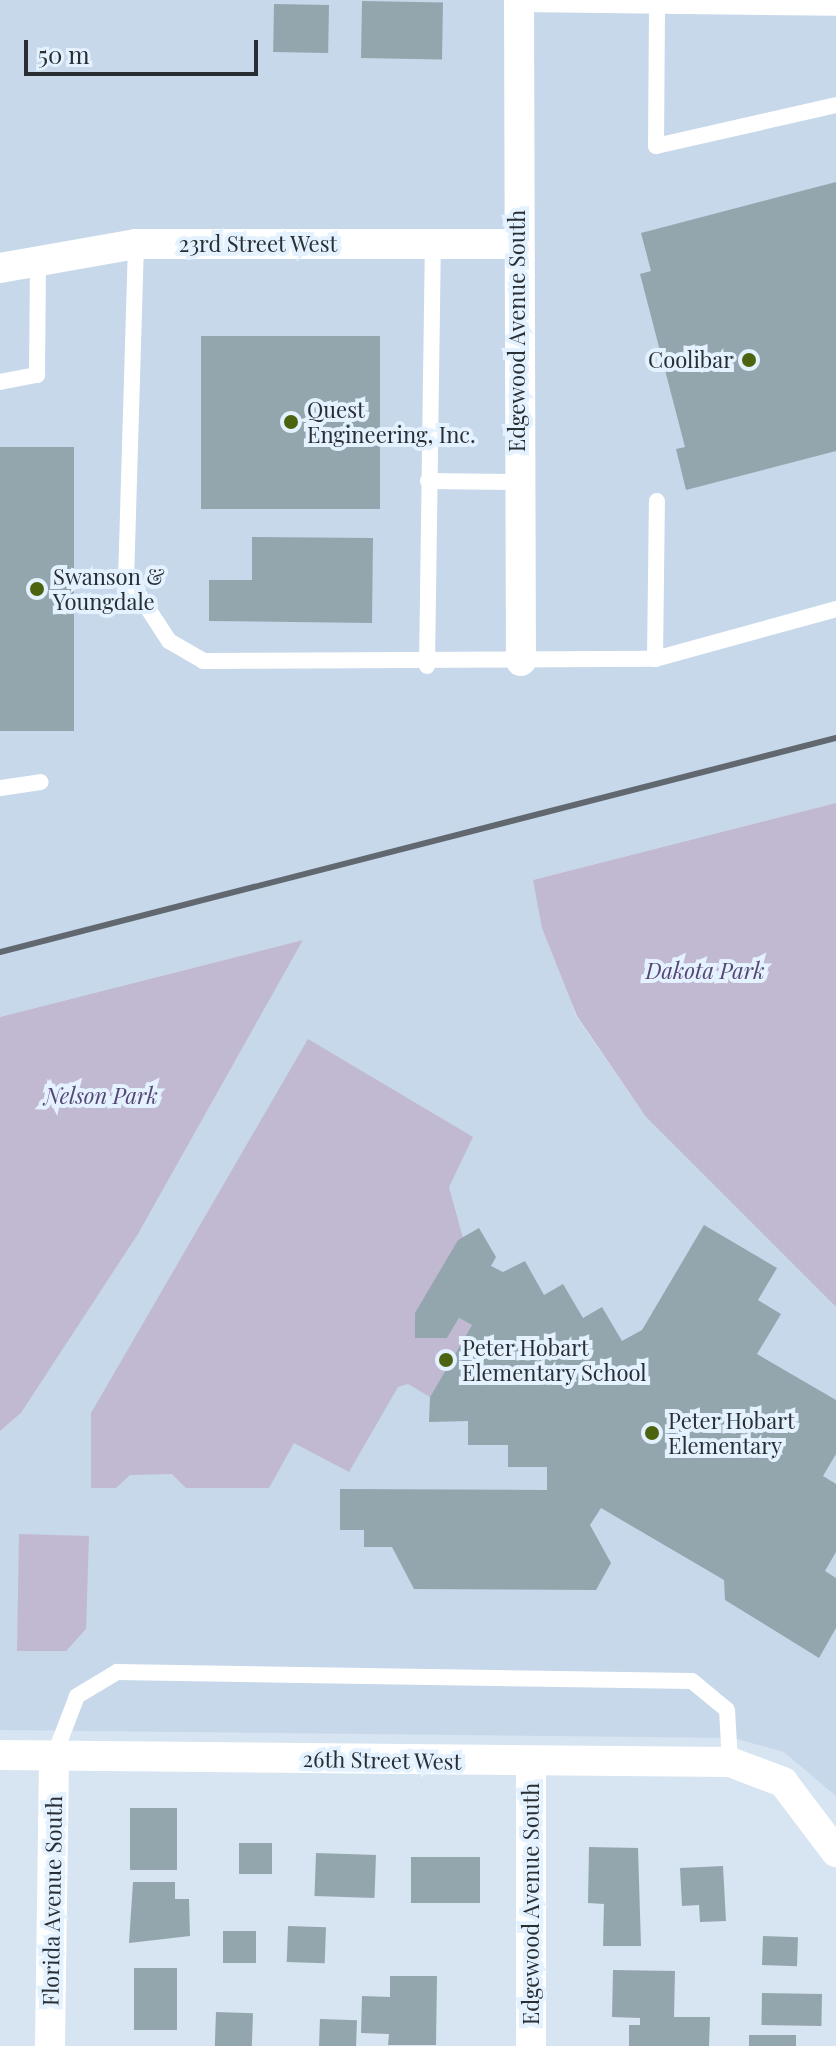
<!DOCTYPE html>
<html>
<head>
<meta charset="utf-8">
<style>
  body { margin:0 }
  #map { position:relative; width:836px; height:2046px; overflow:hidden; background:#d7e4f1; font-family:"Playfair Display",serif }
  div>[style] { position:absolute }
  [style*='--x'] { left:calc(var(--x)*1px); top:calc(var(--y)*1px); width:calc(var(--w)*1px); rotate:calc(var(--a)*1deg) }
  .built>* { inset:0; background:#c6d8ea }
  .green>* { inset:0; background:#c1b9d2 }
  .building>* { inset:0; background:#94a6ad; transform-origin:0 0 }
  .service>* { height:16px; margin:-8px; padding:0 8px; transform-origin:8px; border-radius:8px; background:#fff }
  .minor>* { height:30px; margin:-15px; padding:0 15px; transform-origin:15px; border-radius:15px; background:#fff }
  .rail>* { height:6px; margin:-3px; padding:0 3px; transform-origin:3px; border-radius:3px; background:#616870 }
  .dots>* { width:22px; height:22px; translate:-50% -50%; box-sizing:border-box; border:4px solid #e4f1ff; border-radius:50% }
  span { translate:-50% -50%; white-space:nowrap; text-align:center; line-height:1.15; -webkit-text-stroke:8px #e4f1ff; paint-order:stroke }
  .street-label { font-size:22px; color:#292e33 }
  .poi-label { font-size:22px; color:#292e33 }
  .right { translate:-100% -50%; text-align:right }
  .left { translate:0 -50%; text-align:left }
  .park-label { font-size:22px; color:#564673; font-style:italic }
  .scale { position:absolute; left:24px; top:40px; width:234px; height:36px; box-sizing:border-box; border:4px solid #292e33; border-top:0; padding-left:10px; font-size:24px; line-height:28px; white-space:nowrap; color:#292e33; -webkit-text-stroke:6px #e4f1ff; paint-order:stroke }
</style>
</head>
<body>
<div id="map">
  <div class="built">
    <div style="clip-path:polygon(0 0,836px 0,836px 803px,533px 880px,576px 1016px,646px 1117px,836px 1307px,836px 1796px,784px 1752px,734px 1738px,0 1730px,0 1431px,21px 1413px,138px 1234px,303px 940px,0 1017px)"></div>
  </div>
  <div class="green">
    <div style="clip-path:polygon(836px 803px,836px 1307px,646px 1117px,577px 1016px,542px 928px,533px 880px)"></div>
    <div style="clip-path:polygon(303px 940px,138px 1234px,21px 1413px,0 1431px,0 1017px)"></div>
    <div style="clip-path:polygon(308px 1039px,473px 1137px,449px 1187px,463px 1238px,416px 1313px,416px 1338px,447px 1338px,459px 1318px,472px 1325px,430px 1397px,408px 1384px,398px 1387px,349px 1472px,294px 1443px,269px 1488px,186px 1488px,172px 1474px,130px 1475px,116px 1488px,91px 1488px,91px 1413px)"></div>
    <div style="clip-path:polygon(19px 1534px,89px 1536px,86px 1629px,66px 1651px,17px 1651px)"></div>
  </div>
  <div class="building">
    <div style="left:362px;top:1px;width:81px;height:57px;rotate:1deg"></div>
    <div style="left:274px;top:4px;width:55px;height:48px;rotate:1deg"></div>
    <div style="clip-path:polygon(836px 182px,836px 451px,686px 490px,676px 449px,685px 447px,640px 274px,651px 271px,641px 233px)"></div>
    <div style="left:201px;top:336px;width:179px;height:173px"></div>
    <div style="left:0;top:447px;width:74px;height:284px"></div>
    <div style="clip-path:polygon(252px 537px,373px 538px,372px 623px,209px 621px,209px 580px,252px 580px)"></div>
    <div style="clip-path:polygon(704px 1225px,777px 1268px,758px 1300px,781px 1314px,757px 1354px,836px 1400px,836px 1454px,823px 1476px,836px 1484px,836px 1552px,825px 1571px,836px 1578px,836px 1628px,819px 1658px,725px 1600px,724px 1580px,601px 1508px,590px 1525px,611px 1563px,596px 1590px,414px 1589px,392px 1547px,364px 1547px,364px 1530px,340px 1530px,340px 1489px,547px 1490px,547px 1467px,508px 1467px,508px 1445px,468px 1445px,468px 1421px,429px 1422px,430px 1397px,472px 1325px,459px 1318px,447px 1338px,415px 1338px,415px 1313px,458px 1240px,479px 1228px,496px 1257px,491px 1266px,503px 1272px,525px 1261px,544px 1295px,563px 1284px,583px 1318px,602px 1307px,622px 1341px,642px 1330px)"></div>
    <div style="left:177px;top:1808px;width:62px;height:47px;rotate:90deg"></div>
    <div style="left:239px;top:1843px;width:33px;height:31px"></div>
    <div style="clip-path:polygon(589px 1847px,638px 1848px,641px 1946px,603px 1946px,604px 1904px,588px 1903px)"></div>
    <div style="left:316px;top:1853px;width:60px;height:43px;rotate:2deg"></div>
    <div style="left:411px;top:1857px;width:69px;height:46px"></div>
    <div style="clip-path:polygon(723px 1866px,726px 1921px,700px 1922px,699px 1905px,682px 1906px,680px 1868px)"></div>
    <div style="clip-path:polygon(133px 1882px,175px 1882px,175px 1899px,189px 1899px,190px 1936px,129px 1943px)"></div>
    <div style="left:288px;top:1926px;width:38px;height:36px;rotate:2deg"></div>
    <div style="left:256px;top:1931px;width:32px;height:33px;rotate:90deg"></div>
    <div style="left:763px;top:1936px;width:35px;height:29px;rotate:2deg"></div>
    <div style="left:134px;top:1968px;width:43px;height:62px"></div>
    <div style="clip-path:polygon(613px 1970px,675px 1971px,674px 2017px,710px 2017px,709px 2046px,629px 2046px,629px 2025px,640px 2025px,640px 2018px,612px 2017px)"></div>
    <div style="clip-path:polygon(390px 1976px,437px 1976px,436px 2045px,388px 2045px,389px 2034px,361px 2033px,362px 1996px,390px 1997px)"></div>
    <div style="left:762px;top:1993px;width:60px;height:32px;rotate:1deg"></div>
    <div style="left:216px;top:2012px;width:37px;height:34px;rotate:2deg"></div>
    <div style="left:320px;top:2019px;width:37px;height:27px;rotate:2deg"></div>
    <div style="left:749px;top:2035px;width:47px;height:11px"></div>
  </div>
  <div class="service">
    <div style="--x:519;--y:4;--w:317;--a:0.7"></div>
    <div style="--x:657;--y:6;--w:140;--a:90.4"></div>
    <div style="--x:656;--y:146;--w:185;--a:-12.8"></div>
    <div style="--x:136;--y:244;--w:331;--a:91.7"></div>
    <div style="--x:126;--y:575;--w:79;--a:56.9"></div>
    <div style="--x:169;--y:641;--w:39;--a:30"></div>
    <div style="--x:203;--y:661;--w:452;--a:-0.3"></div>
    <div style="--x:655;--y:659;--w:188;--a:-15.4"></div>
    <div style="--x:0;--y:382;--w:38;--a:-11"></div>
    <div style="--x:37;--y:375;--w:115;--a:-89.5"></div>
    <div style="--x:428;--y:481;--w:88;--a:0.7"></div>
    <div style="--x:655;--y:659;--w:158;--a:-89.3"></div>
    <div style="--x:427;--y:666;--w:423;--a:-89.2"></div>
    <div style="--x:0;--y:788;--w:41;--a:-8.3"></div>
    <div style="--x:54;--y:1756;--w:64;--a:-69"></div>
    <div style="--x:77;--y:1696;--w:47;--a:-31"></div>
    <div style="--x:117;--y:1672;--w:575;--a:0.9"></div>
    <div style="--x:692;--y:1681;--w:45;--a:39.6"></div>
    <div style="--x:727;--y:1710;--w:52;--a:86.7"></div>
  </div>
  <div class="minor">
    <div style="--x:519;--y:0;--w:661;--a:89.83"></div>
    <div style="--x:0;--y:268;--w:138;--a:-10"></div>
    <div style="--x:136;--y:244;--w:381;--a:0"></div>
    <div style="--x:0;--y:1755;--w:730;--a:0.55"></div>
    <div style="--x:730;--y:1762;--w:57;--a:20.7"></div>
    <div style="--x:783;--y:1782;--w:88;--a:52.9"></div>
    <div style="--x:50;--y:2046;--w:290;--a:-89.2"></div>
    <div style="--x:531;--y:2046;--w:284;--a:-90"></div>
  </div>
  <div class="rail">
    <div style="--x:0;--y:952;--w:863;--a:-14.36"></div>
  </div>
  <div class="dots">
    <div style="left:749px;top:360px;background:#4c630f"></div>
    <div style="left:291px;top:422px;background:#4c630f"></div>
    <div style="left:37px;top:589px;background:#4c630f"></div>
    <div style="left:446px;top:1360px;background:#4c630f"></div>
    <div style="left:652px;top:1433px;background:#4c630f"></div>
  </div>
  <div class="street-label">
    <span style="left:258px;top:244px">23rd Street West</span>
    <span style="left:517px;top:331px;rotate:-90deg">Edgewood Avenue South</span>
    <span style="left:382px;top:1760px;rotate:1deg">26th Street West</span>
    <span style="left:52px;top:1901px;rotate:-89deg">Florida Avenue South</span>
    <span style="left:531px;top:1904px;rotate:-90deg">Edgewood Avenue South</span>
  </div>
  <div class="poi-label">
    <span class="right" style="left:733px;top:360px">Coolibar</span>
    <span class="left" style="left:307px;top:422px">Quest<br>Engineering, Inc.</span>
    <span class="left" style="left:53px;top:589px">Swanson &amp;<br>Youngdale</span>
    <span class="left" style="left:462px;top:1360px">Peter Hobart<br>Elementary School</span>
    <span class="left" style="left:668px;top:1433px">Peter Hobart<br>Elementary</span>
  </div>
  <div class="park-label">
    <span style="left:705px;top:971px">Dakota Park</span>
    <span style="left:101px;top:1096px">Nelson Park</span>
  </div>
  <div class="scale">50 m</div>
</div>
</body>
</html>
